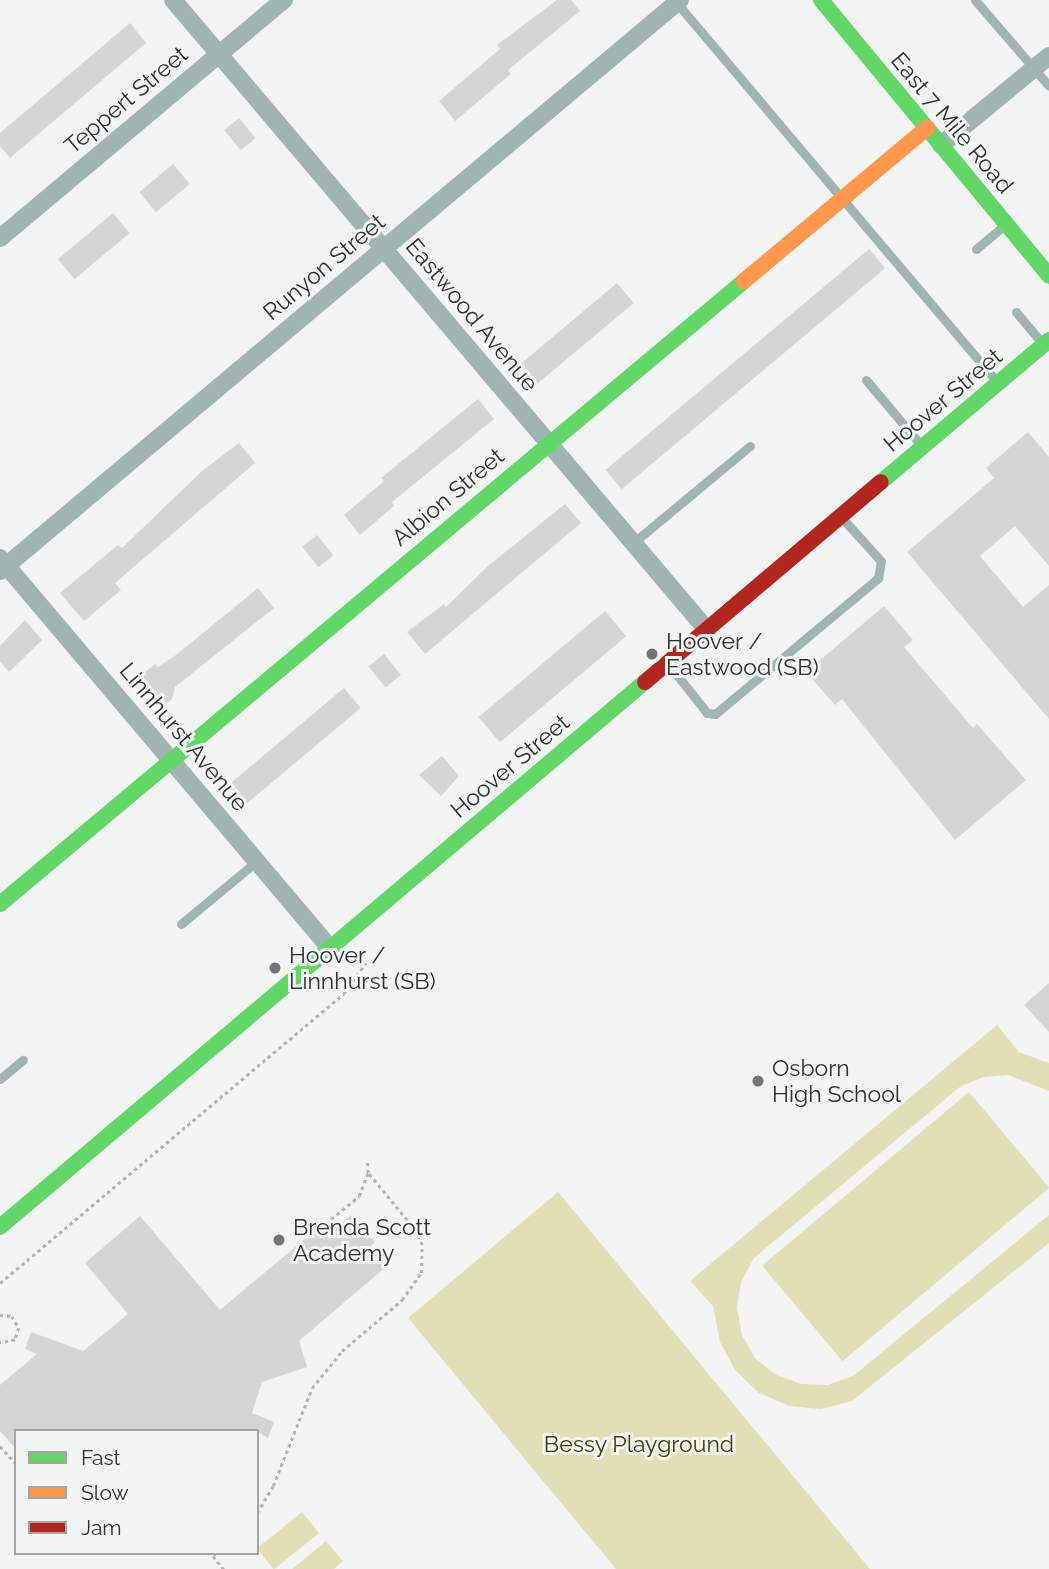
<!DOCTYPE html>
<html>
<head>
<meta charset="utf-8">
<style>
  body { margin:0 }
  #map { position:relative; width:1049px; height:1569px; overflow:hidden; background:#f2f4f3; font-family:Raleway,sans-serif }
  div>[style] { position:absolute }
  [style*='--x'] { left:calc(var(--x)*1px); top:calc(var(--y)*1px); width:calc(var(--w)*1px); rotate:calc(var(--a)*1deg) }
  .green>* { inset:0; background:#e1dfb6; transform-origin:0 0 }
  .building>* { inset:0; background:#d4d5d4; transform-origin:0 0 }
  .path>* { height:2.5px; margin-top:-1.25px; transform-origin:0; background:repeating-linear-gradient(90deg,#acb8b7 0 3.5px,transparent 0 7px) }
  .lane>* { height:9px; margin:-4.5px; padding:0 4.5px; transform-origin:4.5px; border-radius:4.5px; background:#a0b5b3 }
  .street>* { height:18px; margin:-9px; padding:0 9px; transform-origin:9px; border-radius:9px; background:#a0b5b3 }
  .fast>* { height:16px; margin:-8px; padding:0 8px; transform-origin:8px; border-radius:8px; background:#63d668 }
  .slow>* { height:16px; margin:-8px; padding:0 8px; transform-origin:8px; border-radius:8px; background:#ff974d }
  .jam>* { height:16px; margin:-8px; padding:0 8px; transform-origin:8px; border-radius:8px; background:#b3261e }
  .dots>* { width:19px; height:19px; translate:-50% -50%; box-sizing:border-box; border:4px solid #f1f5f3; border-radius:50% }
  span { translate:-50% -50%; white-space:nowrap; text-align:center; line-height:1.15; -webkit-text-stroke:6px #f1f5f3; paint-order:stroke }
  .street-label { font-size:23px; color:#2f3030 }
  .poi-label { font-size:23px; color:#2f3030 }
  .left { translate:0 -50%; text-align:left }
  .park-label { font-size:23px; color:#433f00 }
  .legend { position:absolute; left:14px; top:1429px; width:245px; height:126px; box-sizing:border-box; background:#f1f5f3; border:2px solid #a3a6a5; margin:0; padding:9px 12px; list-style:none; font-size:21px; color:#2f3030 }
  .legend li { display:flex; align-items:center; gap:14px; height:35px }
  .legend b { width:35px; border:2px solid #a3a6a5 }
</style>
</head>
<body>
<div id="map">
  <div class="green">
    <div style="clip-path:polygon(997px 1025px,1019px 1052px,1049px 1063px,1049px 1091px,1008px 1075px,984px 1077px,961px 1086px,754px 1258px,741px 1282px,737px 1308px,742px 1335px,755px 1358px,776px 1375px,801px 1384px,828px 1385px,853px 1376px,1049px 1215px,1049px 1243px,852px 1401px,821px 1409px,789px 1406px,759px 1393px,735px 1370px,720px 1342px,713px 1306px,690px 1281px)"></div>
    <div style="left:969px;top:1092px;width:125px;height:270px;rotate:50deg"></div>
    <div style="clip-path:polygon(558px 1192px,870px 1569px,616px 1569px,408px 1318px)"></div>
    <div style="left:302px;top:1512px;width:27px;height:58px;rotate:51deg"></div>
    <div style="clip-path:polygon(326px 1541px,343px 1561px,334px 1569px,292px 1569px)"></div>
  </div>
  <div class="building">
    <div style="clip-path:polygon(557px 0,571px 0,580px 11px,508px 70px,511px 74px,455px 121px,439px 101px,500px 49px,497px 45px)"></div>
    <div style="clip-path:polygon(130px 23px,146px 43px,10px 158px,0 146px,0 133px)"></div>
    <div style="left:239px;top:118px;width:26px;height:19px;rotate:51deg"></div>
    <div style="left:173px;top:164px;width:26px;height:44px;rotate:50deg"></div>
    <div style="left:113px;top:213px;width:26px;height:72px;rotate:50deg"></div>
    <div style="left:869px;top:249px;width:25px;height:344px;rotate:50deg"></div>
    <div style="left:617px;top:283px;width:26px;height:127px;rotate:50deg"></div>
    <div style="clip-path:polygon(478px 399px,494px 419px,392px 502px,394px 506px,360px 535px,344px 515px,384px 481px,381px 478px)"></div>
    <div style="clip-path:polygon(1028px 432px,1049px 457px,1049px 566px,1015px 526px,980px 556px,1023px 607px,1049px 585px,1049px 719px,907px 552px,994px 478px,986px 468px)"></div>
    <div style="clip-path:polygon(239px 443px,255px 463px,115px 583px,121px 590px,84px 621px,60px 593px,118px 545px,122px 548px,202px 471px)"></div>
    <div style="clip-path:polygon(565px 504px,581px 523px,425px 654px,407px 632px,444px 604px,446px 607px,488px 566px)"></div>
    <div style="left:317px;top:535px;width:26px;height:19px;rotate:51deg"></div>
    <div style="clip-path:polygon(258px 588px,274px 608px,175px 687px,172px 699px,162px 707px,138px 678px,155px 664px,158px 667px,176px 655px)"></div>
    <div style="clip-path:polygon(884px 606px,913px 640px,904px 647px,973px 728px,977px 724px,1026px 780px,955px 840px,842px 699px,835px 705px,806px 672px)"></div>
    <div style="left:605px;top:611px;width:33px;height:165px;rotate:50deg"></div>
    <div style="clip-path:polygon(25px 620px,42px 640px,9px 672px,0 661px,0 646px)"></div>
    <div style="left:384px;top:654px;width:27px;height:20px;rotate:51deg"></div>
    <div style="left:344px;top:688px;width:26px;height:151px;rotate:50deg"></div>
    <div style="clip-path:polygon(442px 756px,459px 776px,441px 796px,419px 775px)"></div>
    <div style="clip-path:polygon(1049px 983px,1049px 1032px,1024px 1005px)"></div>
    <div style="clip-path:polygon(352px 1214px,375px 1242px,370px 1247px,387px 1266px,299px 1341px,307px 1367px,262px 1382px,252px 1413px,274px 1422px,268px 1438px,257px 1431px,16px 1431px,16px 1449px,0 1431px,0 1385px,37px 1354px,25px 1349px,31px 1332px,83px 1351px,128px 1314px,85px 1263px,140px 1216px,220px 1310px,325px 1222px,332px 1231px)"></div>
  </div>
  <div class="path">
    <div style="--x:331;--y:1219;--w:36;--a:-39"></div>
    <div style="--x:359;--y:1196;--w:25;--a:-69"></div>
    <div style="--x:368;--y:1173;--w:14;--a:-94"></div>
    <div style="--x:0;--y:1283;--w:450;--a:-40.1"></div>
    <div style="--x:344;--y:993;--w:37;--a:-54"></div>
    <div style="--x:0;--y:1315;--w:12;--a:5"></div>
    <div style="--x:12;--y:1316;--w:14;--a:60"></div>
    <div style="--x:19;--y:1328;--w:13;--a:108"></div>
    <div style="--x:15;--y:1340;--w:15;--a:169"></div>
    <div style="--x:0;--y:1446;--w:24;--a:48"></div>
    <div style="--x:257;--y:1513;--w:31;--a:-59"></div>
    <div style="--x:273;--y:1486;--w:105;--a:-68.3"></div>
    <div style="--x:312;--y:1388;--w:48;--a:-51"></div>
    <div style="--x:342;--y:1351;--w:79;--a:-40.4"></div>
    <div style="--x:402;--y:1300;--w:33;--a:-55"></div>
    <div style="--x:421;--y:1273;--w:28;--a:-88"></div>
    <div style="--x:422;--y:1245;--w:15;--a:-113"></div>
    <div style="--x:416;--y:1231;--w:75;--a:-129.6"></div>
    <div style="--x:217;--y:1553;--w:5;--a:143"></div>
    <div style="--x:213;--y:1556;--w:17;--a:50"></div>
  </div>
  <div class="lane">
    <div style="--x:975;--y:0;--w:113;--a:49.3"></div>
    <div style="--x:676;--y:2;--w:497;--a:49.8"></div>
    <div style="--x:976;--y:249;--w:38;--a:-40"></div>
    <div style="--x:1016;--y:312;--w:40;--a:50"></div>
    <div style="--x:866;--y:380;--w:82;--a:49.9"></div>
    <div style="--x:633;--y:543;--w:152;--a:-39.7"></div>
    <div style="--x:669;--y:665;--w:61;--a:51.6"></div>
    <div style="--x:707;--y:713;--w:8;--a:7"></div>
    <div style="--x:715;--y:714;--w:212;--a:-39.8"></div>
    <div style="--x:878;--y:578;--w:17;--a:-80"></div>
    <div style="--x:881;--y:561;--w:58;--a:-132.2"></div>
    <div style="--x:181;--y:924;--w:99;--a:-39.7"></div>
    <div style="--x:0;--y:1079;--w:30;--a:-40"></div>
  </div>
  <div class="street">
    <div style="--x:173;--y:0;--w:826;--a:49.71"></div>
    <div style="--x:941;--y:145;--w:140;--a:-39.5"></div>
    <div style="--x:0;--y:238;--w:371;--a:-40"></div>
    <div style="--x:0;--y:558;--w:511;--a:49.76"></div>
    <div style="--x:0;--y:571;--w:888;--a:-40.02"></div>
  </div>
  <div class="fast">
    <div style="--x:821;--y:0;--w:358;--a:50.4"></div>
    <div style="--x:881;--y:482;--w:220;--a:-40.2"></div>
    <div style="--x:0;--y:904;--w:970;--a:-39.94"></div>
    <div style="--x:0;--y:1227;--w:844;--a:-40.2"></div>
  </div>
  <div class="slow">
    <div style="--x:744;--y:281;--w:239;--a:-39.9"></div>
  </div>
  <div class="jam">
    <div style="--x:645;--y:682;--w:309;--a:-40.3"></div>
  </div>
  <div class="dots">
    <div style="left:652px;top:654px;background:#737574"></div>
    <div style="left:275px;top:968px;background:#737574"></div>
    <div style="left:758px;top:1081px;background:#737574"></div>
    <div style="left:279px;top:1240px;background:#737574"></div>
  </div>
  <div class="street-label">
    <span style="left:126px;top:100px;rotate:-40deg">Teppert Street</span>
    <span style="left:952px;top:123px;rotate:50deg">East 7 Mile Road</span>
    <span style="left:324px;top:267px;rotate:-40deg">Runyon Street</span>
    <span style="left:472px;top:315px;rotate:50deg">Eastwood Avenue</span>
    <span style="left:943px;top:400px;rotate:-40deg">Hoover Street</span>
    <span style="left:448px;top:497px;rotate:-40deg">Albion Street</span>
    <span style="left:184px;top:737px;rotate:50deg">Linnhurst Avenue</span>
    <span style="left:510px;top:766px;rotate:-40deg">Hoover Street</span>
  </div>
  <div class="poi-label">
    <span class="left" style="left:666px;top:654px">Hoover /<br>Eastwood (SB)</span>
    <span class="left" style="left:289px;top:968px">Hoover /<br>Linnhurst (SB)</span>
    <span class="left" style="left:772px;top:1081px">Osborn<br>High School</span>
    <span class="left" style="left:293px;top:1240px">Brenda Scott<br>Academy</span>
  </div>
  <div class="park-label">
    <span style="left:639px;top:1444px">Bessy Playground</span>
  </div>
  <ul class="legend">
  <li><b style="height:9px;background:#63d668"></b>Fast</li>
  <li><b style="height:9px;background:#ff974d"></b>Slow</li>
  <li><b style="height:9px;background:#b3261e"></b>Jam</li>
  </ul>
</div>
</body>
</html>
